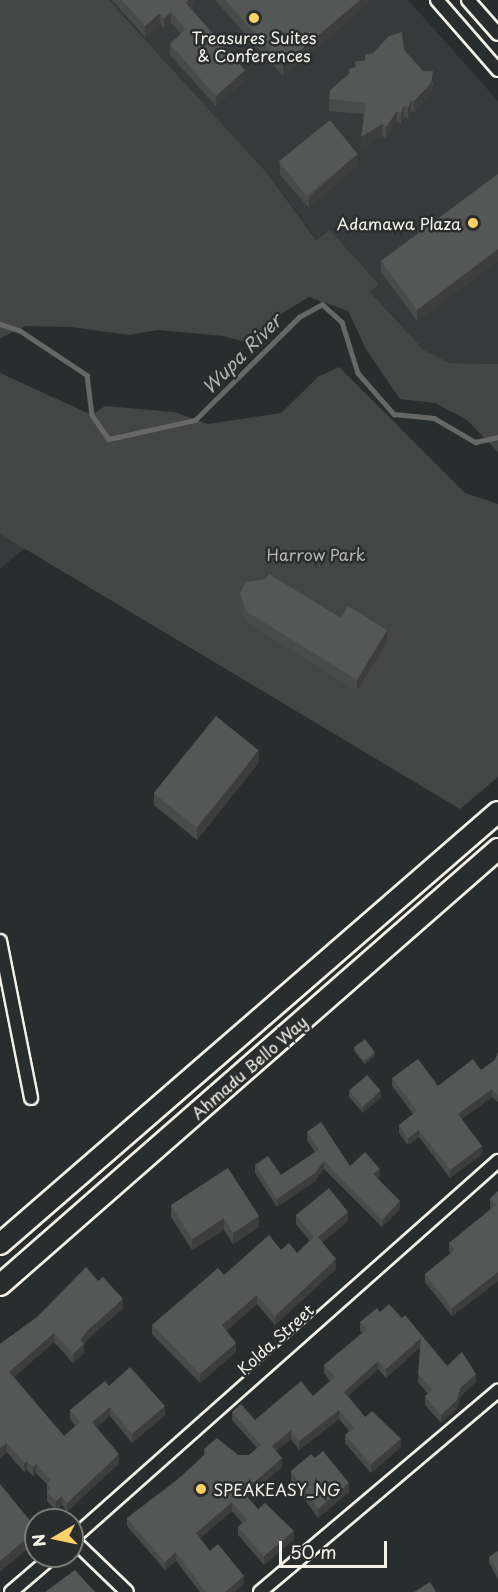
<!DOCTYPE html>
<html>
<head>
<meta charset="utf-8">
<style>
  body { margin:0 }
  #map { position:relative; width:498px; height:1592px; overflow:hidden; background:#2a2d2e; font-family:"Playpen Sans",sans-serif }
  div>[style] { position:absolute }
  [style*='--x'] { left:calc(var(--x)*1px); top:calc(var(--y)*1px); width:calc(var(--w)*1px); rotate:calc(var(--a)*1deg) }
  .built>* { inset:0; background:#373a3a }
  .green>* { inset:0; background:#444645 }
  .stream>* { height:4.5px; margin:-2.25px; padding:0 2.25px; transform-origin:2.25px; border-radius:2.25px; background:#676866 }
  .roads { filter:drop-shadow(2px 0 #f4f1e8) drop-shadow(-2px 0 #f4f1e8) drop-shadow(0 2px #f4f1e8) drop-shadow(0 -2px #f4f1e8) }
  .street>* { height:12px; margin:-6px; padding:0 6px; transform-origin:6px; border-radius:6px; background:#2a2d2e }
  .primary>* { height:20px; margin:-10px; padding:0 10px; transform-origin:10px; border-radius:10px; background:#2a2d2e }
  .wall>* { inset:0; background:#494b4a }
  .shaded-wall>* { inset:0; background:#3c3d3c }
  .building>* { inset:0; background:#555756; transform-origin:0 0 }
  .dots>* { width:16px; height:16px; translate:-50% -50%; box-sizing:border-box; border:3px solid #2a2d2e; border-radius:50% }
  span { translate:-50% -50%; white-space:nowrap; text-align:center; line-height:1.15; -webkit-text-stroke:5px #2a2d2e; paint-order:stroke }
  .poi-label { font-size:16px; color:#f4f1e8 }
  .right { translate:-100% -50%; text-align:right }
  .left { translate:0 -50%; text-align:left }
  .park-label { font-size:16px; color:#b6b5af }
  .street-label { font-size:16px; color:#f4f1e8 }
  .water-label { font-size:18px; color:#b5b3ae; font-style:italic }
  .north { position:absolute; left:24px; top:1508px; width:60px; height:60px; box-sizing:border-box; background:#2a2d2e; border:2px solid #7b7b78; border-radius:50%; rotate:261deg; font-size:16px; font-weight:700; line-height:24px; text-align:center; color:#f4f1e8 }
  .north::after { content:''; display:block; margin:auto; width:21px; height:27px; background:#ffd166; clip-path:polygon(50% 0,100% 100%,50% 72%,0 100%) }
  .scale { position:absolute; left:279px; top:1541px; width:108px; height:27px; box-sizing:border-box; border:3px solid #f4f1e8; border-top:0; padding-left:8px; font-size:18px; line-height:21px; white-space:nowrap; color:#f4f1e8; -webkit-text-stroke:4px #2a2d2e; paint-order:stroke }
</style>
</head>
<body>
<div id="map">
  <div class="built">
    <div style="clip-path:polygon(109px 0,408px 0,498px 101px,498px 364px,450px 363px,424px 350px,370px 292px,379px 284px,330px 230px,317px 240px,267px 173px)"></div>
    <div style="clip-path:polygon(0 534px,25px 548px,0 569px)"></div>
  </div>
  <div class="green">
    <div style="clip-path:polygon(0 0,109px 0,267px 173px,316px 240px,330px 230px,379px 284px,370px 292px,424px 350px,450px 363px,498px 364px,498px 452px,467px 420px,435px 403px,400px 399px,366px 349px,348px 311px,309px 297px,276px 317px,256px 345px,223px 336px,158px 330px,129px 335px,71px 327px,26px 326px,0 338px)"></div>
    <div style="clip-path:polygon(339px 367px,465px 493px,498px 504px,498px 777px,460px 809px,0 534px,0 373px,92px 415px,105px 406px,174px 412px,208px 424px,281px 413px,318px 377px)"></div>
  </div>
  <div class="stream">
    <div style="--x:0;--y:324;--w:20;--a:18"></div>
    <div style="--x:19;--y:330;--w:82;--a:33.5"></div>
    <div style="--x:87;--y:375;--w:40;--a:82.9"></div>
    <div style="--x:92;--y:415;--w:29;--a:55"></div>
    <div style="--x:109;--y:439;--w:88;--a:-12.5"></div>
    <div style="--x:195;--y:420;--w:146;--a:-44.7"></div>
    <div style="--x:299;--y:317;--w:26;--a:-29"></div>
    <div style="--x:322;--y:304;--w:27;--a:42"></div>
    <div style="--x:342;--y:322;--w:53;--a:72.6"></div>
    <div style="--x:358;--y:373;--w:55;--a:48.7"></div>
    <div style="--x:394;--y:414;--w:40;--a:5.7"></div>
    <div style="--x:434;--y:418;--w:48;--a:30.3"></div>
    <div style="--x:475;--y:442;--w:24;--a:-12"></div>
  </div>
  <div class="roads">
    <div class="street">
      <div style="--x:437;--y:0;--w:93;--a:48.9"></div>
      <div style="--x:468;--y:0;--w:45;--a:48.6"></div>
      <div style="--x:0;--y:941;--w:160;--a:78.8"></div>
      <div style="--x:72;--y:1539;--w:570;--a:-41.58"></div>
      <div style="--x:72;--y:1539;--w:76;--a:43.9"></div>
      <div style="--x:11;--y:1592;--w:55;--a:-40.6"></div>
      <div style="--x:260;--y:1592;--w:312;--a:-40.2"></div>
    </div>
    <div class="primary">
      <div style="--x:0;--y:1244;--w:659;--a:-40.94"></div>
      <div style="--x:0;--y:1285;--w:662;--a:-41.2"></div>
    </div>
  </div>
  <div class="wall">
    <div style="clip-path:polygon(112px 0,194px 0,194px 2px,190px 8px,245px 80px,216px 106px,170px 55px,170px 44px,181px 34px,171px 23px,164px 29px,160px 23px,145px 37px)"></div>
    <div style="clip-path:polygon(215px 0,368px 0,368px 4px,283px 76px)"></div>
    <div style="clip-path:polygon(404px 50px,433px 83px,431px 94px,414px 112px,411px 111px,408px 119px,404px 116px,401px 124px,397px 122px,386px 138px,382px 136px,361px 149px,364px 114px,329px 111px,329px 99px,349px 74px,349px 69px,355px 67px,355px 62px,365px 61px,365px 55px)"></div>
    <div style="clip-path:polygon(280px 163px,358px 165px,309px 208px,280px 175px)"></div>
    <div style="clip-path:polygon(498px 174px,498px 261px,417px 321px,381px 272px,381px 261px)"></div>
    <div style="clip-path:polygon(240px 593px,341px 618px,387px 642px,357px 691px,246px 622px,240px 604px)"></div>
    <div style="clip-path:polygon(259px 762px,197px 840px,154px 805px,154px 793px)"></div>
    <div style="clip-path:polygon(354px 1047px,375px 1056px,365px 1064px,354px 1051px)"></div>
    <div style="clip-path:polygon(498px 1052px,498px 1102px,492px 1097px,462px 1119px,482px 1154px,450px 1178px,419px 1137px,408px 1145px,399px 1133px,399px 1125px,413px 1114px,392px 1086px,392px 1078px,438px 1086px,481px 1070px,495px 1060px)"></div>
    <div style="clip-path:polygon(349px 1091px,381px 1097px,363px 1113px,349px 1097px)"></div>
    <div style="clip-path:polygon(307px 1132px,350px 1166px,380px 1176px,378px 1178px,400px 1209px,382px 1227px,324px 1169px,315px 1181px,277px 1207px,255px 1173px,255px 1165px,281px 1175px,315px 1152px,307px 1140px)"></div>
    <div style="clip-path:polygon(498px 1191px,498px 1281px,452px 1316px,425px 1282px,425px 1274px,451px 1253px,449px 1251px,449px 1243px,491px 1209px,490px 1207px,490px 1199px)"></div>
    <div style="clip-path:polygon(171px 1205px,259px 1227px,233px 1244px,224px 1230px,192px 1250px,171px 1217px)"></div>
    <div style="clip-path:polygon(296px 1215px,348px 1221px,322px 1242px,336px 1269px,275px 1325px,257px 1304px,226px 1331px,236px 1352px,200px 1383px,152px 1334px,152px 1325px,224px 1275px,281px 1250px,297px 1253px,310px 1241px,296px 1224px)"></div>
    <div style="clip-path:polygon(98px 1281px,123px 1308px,88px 1339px,84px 1345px,84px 1353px,73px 1363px,54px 1342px,14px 1377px,64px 1436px,75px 1426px,70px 1419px,70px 1410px,109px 1386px,165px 1415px,132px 1443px,110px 1416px,96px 1427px,119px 1463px,67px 1512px,62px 1505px,56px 1511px,47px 1501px,47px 1484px,36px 1473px,33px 1476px,27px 1470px,24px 1472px,7px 1452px,0 1458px,0 1344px)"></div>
    <div style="clip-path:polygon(380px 1312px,402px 1318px,447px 1366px,476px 1382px,460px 1397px,457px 1409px,441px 1423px,425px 1405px,425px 1396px,428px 1394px,418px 1382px,420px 1347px,386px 1378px,378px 1369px,348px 1396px,365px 1417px,401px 1447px,371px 1473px,345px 1443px,345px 1435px,349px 1431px,339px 1419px,299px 1450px,291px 1439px,276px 1451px,282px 1467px,247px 1497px,258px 1509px,294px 1539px,264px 1565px,238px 1535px,238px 1527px,242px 1523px,232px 1511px,200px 1538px,210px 1551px,244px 1584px,235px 1592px,200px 1592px,176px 1561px,165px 1570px,127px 1526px,127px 1518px,177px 1480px,204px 1455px,204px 1449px,238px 1455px,249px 1455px,257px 1448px,232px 1420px,232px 1412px,255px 1420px,313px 1396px,330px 1381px,324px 1373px,324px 1365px,362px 1333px,360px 1330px,360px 1322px)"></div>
    <div style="clip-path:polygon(291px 1471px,349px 1492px,318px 1518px,291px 1480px)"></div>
    <div style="clip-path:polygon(498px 1551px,498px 1579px,489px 1563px,489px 1557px)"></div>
  </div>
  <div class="shaded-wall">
    <div style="clip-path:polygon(188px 0,194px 0,194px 2px,186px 14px,186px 3px)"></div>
    <div style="clip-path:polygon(360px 0,368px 0,368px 4px,283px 76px,283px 65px)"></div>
    <div style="clip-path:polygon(171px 12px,171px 23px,164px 29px,164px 18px)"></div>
    <div style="clip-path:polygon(160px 13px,160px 23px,145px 37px,145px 26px)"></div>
    <div style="clip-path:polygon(245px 70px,245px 80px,216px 106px,216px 96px)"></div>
    <div style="clip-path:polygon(433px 71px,431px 94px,414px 112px,414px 101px)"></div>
    <div style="clip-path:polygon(411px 100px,411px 111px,408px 119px,408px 108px)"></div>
    <div style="clip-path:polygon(404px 105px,404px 116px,401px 124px,401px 113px)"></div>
    <div style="clip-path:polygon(397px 111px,397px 122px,386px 138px,386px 127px)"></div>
    <div style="clip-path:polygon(382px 124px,382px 136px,361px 149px,361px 137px)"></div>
    <div style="clip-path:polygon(358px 154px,358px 165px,309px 208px,309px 197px)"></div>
    <div style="clip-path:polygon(498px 249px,498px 261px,417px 321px,417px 310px)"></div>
    <div style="clip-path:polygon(387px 630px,387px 642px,357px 691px,357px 680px)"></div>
    <div style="clip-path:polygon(259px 751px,259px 762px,197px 840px,197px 828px)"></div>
    <div style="clip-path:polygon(375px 1053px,375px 1056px,365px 1064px,365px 1061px)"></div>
    <div style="clip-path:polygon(492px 1089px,492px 1097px,458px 1122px,458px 1114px)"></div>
    <div style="clip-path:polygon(381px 1091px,381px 1097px,363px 1113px,363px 1107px)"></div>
    <div style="clip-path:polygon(419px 1130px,419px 1137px,408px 1145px,408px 1138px)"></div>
    <div style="clip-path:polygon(482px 1146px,482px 1154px,450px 1178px,450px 1170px)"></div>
    <div style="clip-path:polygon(324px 1161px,324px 1169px,315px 1181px,277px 1207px,277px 1199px)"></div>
    <div style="clip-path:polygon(380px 1169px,380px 1176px,373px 1182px,373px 1174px)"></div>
    <div style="clip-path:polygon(400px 1201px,400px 1209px,382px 1227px,382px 1220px)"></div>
    <div style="clip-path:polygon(348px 1212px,348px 1221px,318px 1246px,318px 1237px)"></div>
    <div style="clip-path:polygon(259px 1216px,259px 1227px,233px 1244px,233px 1233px)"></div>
    <div style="clip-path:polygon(224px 1218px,224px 1230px,192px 1250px,192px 1239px)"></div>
    <div style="clip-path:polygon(336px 1259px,336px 1269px,275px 1325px,275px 1316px)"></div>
    <div style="clip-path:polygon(498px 1272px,498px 1281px,452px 1316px,452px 1308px)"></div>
    <div style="clip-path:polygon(257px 1295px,257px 1304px,222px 1335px,222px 1325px)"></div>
    <div style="clip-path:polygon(123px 1299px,123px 1308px,88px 1339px,84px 1345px,84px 1353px,73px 1363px,73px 1354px,80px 1340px,88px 1330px)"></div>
    <div style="clip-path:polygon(54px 1333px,54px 1342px,9px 1381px,9px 1372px)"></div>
    <div style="clip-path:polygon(421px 1338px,421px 1347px,386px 1378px,386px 1369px)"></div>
    <div style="clip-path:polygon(236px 1343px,236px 1352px,200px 1383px,200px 1374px)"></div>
    <div style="clip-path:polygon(378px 1361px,378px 1369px,344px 1400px,344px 1392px)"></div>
    <div style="clip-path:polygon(476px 1374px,476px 1382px,460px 1397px,457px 1409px,441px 1423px,441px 1415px,460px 1388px)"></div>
    <div style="clip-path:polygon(165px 1406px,165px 1415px,132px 1443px,132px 1434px)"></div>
    <div style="clip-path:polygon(110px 1407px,110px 1416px,92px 1431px,92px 1422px)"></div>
    <div style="clip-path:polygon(339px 1410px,339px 1419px,299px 1450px,299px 1441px)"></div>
    <div style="clip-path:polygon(291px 1430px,291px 1439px,272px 1454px,272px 1446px)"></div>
    <div style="clip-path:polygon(401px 1439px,401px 1447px,371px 1473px,371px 1464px)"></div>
    <div style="clip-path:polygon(7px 1443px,7px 1452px,0 1458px,0 1448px)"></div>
    <div style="clip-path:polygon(119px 1454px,119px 1463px,67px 1512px,67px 1503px)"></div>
    <div style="clip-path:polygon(282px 1458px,282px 1467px,243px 1501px,243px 1492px)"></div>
    <div style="clip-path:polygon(27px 1461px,27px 1470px,24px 1472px,24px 1463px)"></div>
    <div style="clip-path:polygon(36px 1464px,36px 1473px,33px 1476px,33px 1467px)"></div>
    <div style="clip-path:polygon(349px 1483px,349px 1492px,318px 1518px,318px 1509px)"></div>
    <div style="clip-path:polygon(62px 1496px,62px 1505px,56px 1511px,56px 1501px)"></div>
    <div style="clip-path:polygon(232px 1502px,232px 1511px,196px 1542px,196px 1533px)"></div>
    <div style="clip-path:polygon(36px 1531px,36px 1542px,0 1572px,0 1561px)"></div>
    <div style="clip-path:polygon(294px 1531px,294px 1539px,264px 1565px,264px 1556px)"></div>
    <div style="clip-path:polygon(176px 1552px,176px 1561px,165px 1570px,165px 1562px)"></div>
    <div style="clip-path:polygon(244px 1576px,244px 1584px,235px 1592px,225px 1592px)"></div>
  </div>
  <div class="building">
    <div style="clip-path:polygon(122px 0,188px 0,186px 3px,245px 70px,216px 96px,170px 44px,186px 29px,171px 12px,164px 18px,160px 13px,145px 26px)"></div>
    <div style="clip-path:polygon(225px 0,360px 0,283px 65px)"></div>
    <div style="clip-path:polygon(402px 32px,404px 50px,423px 71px,433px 71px,431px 83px,414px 101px,411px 100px,408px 108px,404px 105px,401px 113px,397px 111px,386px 127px,382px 124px,361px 137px,366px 103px,329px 99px,330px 90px,350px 73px,349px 69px,357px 67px,355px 62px,366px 60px,365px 55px,373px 53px,389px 36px)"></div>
    <div style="left:330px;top:120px;width:44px;height:66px;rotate:51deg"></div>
    <div style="clip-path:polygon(498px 174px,498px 249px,417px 310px,381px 261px)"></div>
    <div style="clip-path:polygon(269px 574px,341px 618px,348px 606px,387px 630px,357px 680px,246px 611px,240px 593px,246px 582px,266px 579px)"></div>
    <div style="left:216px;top:716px;width:55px;height:99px;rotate:39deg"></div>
    <div style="left:365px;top:1039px;width:17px;height:14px;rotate:54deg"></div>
    <div style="clip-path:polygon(498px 1052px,498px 1095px,492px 1089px,458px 1114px,482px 1146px,450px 1170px,419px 1130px,408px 1138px,399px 1125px,417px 1111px,392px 1078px,418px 1059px,438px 1086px,473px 1059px,481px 1070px,495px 1060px)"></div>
    <div style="left:367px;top:1075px;width:21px;height:24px;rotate:49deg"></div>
    <div style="clip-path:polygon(321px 1122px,350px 1166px,365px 1152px,380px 1169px,373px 1174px,400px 1201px,382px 1220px,324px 1161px,315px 1173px,277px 1199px,255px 1165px,268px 1156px,281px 1175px,319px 1150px,307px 1132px)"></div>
    <div style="clip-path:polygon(228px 1168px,259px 1216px,233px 1233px,224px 1218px,192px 1239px,171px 1205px)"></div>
    <div style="clip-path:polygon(329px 1188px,348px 1212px,318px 1237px,336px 1259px,275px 1316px,257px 1295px,222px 1325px,236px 1343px,200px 1374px,152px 1325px,218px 1268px,224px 1275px,269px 1235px,281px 1250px,289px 1243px,297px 1253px,314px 1237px,296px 1215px)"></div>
    <div style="clip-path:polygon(498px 1191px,498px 1272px,452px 1308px,425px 1274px,455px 1250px,449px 1243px,496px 1205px,490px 1199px)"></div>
    <div style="clip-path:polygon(86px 1267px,98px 1281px,103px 1277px,123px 1299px,88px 1330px,80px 1340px,84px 1344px,73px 1354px,54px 1333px,9px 1372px,64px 1436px,80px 1422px,70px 1410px,105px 1381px,109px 1386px,130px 1367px,165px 1406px,132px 1434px,110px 1407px,92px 1422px,119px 1454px,67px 1503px,62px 1496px,56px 1501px,47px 1492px,51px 1489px,47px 1484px,51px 1480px,36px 1464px,33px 1467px,27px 1461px,24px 1463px,7px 1443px,0 1448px,0 1344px,37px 1317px)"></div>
    <div style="clip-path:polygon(389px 1304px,402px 1318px,405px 1315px,447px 1366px,462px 1352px,476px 1374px,460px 1388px,457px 1400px,441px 1415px,425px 1396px,433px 1390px,418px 1374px,421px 1338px,386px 1369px,378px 1361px,344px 1392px,365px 1417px,372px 1411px,401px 1439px,371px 1464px,345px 1435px,354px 1428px,339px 1410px,299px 1441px,291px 1430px,272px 1446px,282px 1458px,243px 1492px,258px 1509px,265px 1503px,294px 1531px,264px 1556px,238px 1527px,247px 1520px,232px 1502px,196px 1533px,210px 1551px,218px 1544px,244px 1576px,225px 1592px,206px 1592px,176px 1552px,165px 1562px,127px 1518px,177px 1480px,207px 1453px,204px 1449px,217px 1438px,238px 1455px,249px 1455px,261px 1445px,232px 1412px,241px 1404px,255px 1420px,301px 1381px,313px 1396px,335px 1377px,324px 1365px,367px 1329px,360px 1322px,377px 1308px,380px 1312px)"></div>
    <div style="clip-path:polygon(323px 1451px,349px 1483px,318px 1509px,291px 1471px,311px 1454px,315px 1458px)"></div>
    <div style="clip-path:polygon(0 1484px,36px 1528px,36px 1531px,0 1561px)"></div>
    <div style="clip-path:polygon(498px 1551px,498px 1572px,489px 1557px)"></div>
    <div style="clip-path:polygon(75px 1570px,95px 1592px,45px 1592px)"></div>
    <div style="clip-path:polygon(430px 1582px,436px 1592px,414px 1592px)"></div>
  </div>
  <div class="dots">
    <div style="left:254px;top:18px;background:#ffd166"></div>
    <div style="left:473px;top:223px;background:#ffd166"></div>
    <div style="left:201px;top:1489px;background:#ffd166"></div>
  </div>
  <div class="poi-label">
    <span style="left:254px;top:46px">Treasures Suites<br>&amp; Conferences</span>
    <span class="right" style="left:461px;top:223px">Adamawa Plaza</span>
    <span class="left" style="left:213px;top:1489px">SPEAKEASY_NG</span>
  </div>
  <div class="park-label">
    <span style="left:316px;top:554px">Harrow Park</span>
  </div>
  <div class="street-label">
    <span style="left:249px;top:1067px;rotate:-41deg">Ahmadu Bello Way</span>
    <span style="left:275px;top:1339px;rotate:-42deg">Kolda Street</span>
  </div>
  <div class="water-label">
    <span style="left:242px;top:354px;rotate:-45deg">Wupa River</span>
  </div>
  <div class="north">N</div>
  <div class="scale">50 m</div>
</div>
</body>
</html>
